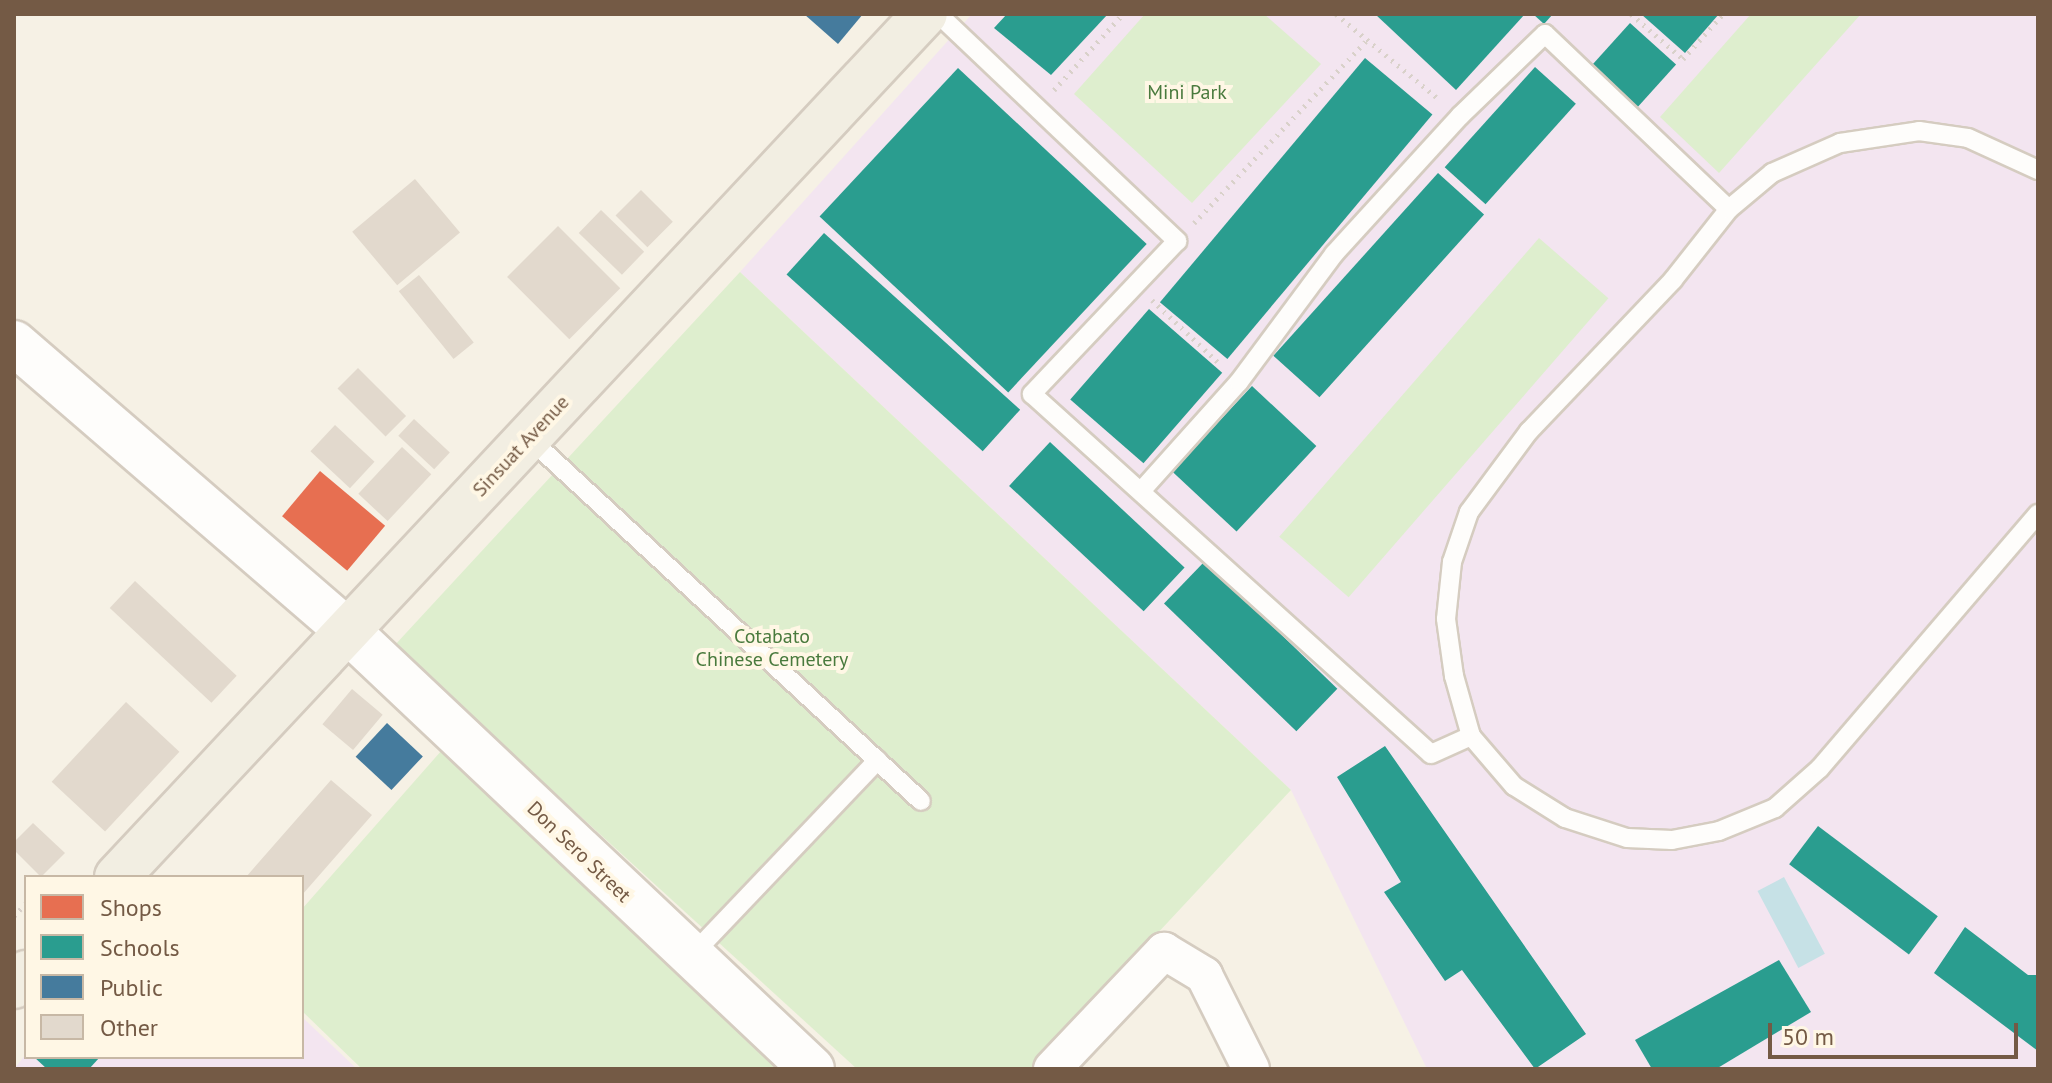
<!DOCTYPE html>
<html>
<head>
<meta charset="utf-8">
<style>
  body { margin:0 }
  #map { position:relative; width:2052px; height:1083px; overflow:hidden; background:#f6f1e5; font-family:"PT Sans",sans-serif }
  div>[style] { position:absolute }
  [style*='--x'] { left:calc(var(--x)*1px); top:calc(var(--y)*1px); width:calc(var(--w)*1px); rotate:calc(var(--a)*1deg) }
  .education>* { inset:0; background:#f3e5f0 }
  .green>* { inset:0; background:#deeece; transform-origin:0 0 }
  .water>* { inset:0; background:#c6e1e6; transform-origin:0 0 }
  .shops>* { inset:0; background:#e76f51; transform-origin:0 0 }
  .schools>* { inset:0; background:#2a9d8f; transform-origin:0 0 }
  .public>* { inset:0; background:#457b9d; transform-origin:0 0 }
  .building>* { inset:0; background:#e2d9cd; transform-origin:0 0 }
  .path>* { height:5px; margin-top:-2.5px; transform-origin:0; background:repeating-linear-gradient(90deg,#d9d1ca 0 2px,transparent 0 8px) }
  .roads { filter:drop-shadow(2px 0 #d5ccc0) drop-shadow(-2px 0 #d5ccc0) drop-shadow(0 2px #d5ccc0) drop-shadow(0 -2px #d5ccc0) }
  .lane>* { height:18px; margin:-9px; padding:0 9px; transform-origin:9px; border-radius:9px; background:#fefdfb }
  .street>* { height:36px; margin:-18px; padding:0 18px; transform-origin:18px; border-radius:18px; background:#fefdfb }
  .secondary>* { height:44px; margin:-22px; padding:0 22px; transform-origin:22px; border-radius:22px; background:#fefdfb }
  .primary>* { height:44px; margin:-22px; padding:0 22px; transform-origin:22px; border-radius:22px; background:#f2eee2 }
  span { translate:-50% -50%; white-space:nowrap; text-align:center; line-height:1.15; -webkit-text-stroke:8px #fff7e5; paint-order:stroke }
  .park-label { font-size:20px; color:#497a3d }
  .street-label { font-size:20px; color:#745a45 }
  .frame { position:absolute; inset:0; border:16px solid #745a45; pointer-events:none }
  .legend { position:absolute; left:24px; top:875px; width:280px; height:184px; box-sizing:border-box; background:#fff7e5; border:2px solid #c7b8a5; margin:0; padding:10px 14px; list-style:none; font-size:24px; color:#745a45 }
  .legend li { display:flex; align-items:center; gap:16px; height:40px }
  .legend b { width:40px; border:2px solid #c7b8a5 }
  .scale { position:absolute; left:1768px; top:1023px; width:250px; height:36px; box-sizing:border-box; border:4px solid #745a45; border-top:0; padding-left:10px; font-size:24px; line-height:28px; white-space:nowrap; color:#745a45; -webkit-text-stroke:6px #fff7e5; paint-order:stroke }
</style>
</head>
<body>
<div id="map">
  <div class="education">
    <div style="clip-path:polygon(972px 14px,2038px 14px,2038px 1069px,1427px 1069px,1291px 790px,740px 272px)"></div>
    <div style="clip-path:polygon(302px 1017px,357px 1069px,14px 1069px,26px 1054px,302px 1057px)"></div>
  </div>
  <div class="green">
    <div style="clip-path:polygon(1145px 14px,1264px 14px,1321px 64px,1192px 203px,1074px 94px)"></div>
    <div style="clip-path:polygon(1751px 14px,1861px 14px,1719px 173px,1660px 117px)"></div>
    <div style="left:1539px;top:238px;width:92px;height:396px;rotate:41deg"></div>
    <div style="clip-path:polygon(740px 272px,1291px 790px,1031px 1069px,857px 1069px,394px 646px)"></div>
    <div style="clip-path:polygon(442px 750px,783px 1069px,362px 1069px,302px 1011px,302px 909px)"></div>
  </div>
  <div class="water">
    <div style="left:1784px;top:877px;width:87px;height:30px;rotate:62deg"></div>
  </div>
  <div class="shops">
    <div style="left:320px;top:471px;width:85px;height:59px;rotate:40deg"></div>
  </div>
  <div class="schools">
    <div style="clip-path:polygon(1007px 14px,1108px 14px,1051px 75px,994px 28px)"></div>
    <div style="clip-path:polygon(1375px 14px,1525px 14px,1456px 90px)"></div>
    <div style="clip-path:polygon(1533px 14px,1553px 14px,1544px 24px)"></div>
    <div style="clip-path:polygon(1641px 14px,1719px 14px,1685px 53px)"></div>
    <div style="left:1630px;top:23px;width:62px;height:58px;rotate:42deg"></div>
    <div style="left:1365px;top:58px;width:88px;height:319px;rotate:40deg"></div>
    <div style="left:1535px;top:67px;width:55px;height:135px;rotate:42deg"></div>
    <div style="left:958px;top:68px;width:258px;height:203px;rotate:43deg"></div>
    <div style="left:1438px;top:173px;width:62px;height:246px;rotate:42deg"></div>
    <div style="left:824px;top:233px;width:264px;height:56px;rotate:42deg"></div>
    <div style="left:1149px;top:309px;width:97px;height:120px;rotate:41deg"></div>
    <div style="left:1252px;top:386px;width:88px;height:117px;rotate:43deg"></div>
    <div style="left:1050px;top:442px;width:184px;height:60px;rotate:43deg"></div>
    <div style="left:1205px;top:561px;width:184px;height:59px;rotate:44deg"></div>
    <div style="clip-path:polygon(1385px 746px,1586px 1034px,1535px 1069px,1462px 970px,1445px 981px,1384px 892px,1401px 882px,1337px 777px)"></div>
    <div style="left:1818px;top:826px;width:150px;height:48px;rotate:37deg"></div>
    <div style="clip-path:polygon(1965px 927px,2028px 975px,2038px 975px,2038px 1051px,1934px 973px)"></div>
    <div style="clip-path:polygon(1779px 960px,1811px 1012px,1716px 1069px,1652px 1069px,1635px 1040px)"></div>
    <div style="clip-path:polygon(34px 1057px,100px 1057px,89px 1069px,47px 1069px)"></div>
  </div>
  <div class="public">
    <div style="clip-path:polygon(804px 14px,863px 14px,838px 44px)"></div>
    <div style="left:387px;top:723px;width:49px;height:46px;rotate:43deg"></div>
  </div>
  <div class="building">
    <div style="left:415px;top:179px;width:70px;height:82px;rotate:50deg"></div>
    <div style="left:641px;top:190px;width:45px;height:36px;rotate:45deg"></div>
    <div style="left:601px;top:210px;width:60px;height:32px;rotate:44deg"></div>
    <div style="left:558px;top:226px;width:88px;height:72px;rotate:45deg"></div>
    <div style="left:419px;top:275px;width:87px;height:26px;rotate:51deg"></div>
    <div style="left:358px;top:368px;width:68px;height:29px;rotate:45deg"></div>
    <div style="left:414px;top:419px;width:49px;height:23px;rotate:43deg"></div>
    <div style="left:335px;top:425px;width:54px;height:36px;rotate:43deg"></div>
    <div style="left:402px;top:447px;width:40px;height:64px;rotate:43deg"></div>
    <div style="left:135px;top:581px;width:139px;height:37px;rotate:43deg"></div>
    <div style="left:352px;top:689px;width:40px;height:46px;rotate:40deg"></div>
    <div style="left:126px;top:702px;width:73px;height:109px;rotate:43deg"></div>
    <div style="clip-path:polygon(331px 780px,372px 815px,302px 895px,302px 877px,246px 877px)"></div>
    <div style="clip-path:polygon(33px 823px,65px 853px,41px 877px,14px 850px,14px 842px)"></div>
  </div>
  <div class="path">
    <div style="--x:1336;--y:14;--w:135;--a:39.6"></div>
    <div style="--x:1631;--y:14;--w:69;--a:40.9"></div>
    <div style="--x:1683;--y:59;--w:60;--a:-48.4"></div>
    <div style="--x:1054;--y:90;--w:103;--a:-47.8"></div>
    <div style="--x:1194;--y:223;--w:252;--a:-46.6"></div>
    <div style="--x:1152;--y:300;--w:93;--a:43.3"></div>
    <div style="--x:14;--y:916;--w:18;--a:-47"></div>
  </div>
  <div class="roads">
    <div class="lane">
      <div style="--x:938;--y:14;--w:330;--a:43.5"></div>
      <div style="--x:1177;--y:241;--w:211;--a:133.5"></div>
      <div style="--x:1032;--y:394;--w:537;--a:42.06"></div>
      <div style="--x:1431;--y:754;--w:44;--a:-24.2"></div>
      <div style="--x:1729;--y:209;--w:90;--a:128.3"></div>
      <div style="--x:1673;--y:280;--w:209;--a:133.6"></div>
      <div style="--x:1529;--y:431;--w:101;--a:126.5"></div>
      <div style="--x:1469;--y:512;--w:53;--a:108.8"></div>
      <div style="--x:1452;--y:562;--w:57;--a:96"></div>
      <div style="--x:1446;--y:619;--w:58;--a:82"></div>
      <div style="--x:1454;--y:676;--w:62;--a:74.2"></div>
      <div style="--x:1471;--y:736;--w:66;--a:49.3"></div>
      <div style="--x:1514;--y:786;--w:60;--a:32.1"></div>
      <div style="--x:1565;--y:818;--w:65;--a:17.9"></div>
      <div style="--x:1627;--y:838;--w:45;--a:2.5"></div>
      <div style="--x:1672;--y:840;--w:48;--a:-10.8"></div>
      <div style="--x:1719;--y:831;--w:61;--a:-22.3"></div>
      <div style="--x:1775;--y:808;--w:60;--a:-41.6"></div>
      <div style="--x:1820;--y:768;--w:335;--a:-49.4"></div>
      <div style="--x:529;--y:438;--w:534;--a:42.8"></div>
      <div style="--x:1142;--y:490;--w:145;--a:-48.1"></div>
      <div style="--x:1239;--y:382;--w:159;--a:-53.4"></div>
      <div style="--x:1334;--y:254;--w:187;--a:-47.6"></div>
      <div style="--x:1460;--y:116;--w:118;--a:-44"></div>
      <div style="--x:1545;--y:34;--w:254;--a:43.6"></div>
      <div style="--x:1729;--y:209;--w:56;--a:-39.9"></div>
      <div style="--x:1772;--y:173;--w:74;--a:-23.8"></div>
      <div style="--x:1840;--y:143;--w:80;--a:-8.6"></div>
      <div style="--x:1919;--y:131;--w:49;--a:8.1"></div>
      <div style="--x:1968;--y:138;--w:77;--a:24.6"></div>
      <div style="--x:692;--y:955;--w:269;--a:-46.4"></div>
    </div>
    <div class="street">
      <div style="--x:1052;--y:1069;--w:163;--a:-46.5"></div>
      <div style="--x:1164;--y:951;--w:47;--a:31"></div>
      <div style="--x:1204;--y:975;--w:105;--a:63.4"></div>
    </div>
    <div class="secondary">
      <div style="--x:14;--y:343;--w:441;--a:40.8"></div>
      <div style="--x:348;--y:631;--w:638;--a:43.35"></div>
    </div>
    <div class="primary">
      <div style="--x:117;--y:877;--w:1182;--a:-46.89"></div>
      <div style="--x:14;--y:986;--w:18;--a:-47"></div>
    </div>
  </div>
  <div class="park-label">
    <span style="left:1187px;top:92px">Mini Park</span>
    <span style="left:772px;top:648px">Cotabato<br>Chinese Cemetery</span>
  </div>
  <div class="street-label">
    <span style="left:521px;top:446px;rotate:-47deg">Sinsuat Avenue</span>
    <span style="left:579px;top:852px;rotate:44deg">Don Sero Street</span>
  </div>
  <div class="frame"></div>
  <ul class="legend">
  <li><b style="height:22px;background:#e76f51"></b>Shops</li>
  <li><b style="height:22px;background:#2a9d8f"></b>Schools</li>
  <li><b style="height:22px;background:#457b9d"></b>Public</li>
  <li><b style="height:22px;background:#e2d9cd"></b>Other</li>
  </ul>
  <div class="scale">50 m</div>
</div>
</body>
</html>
